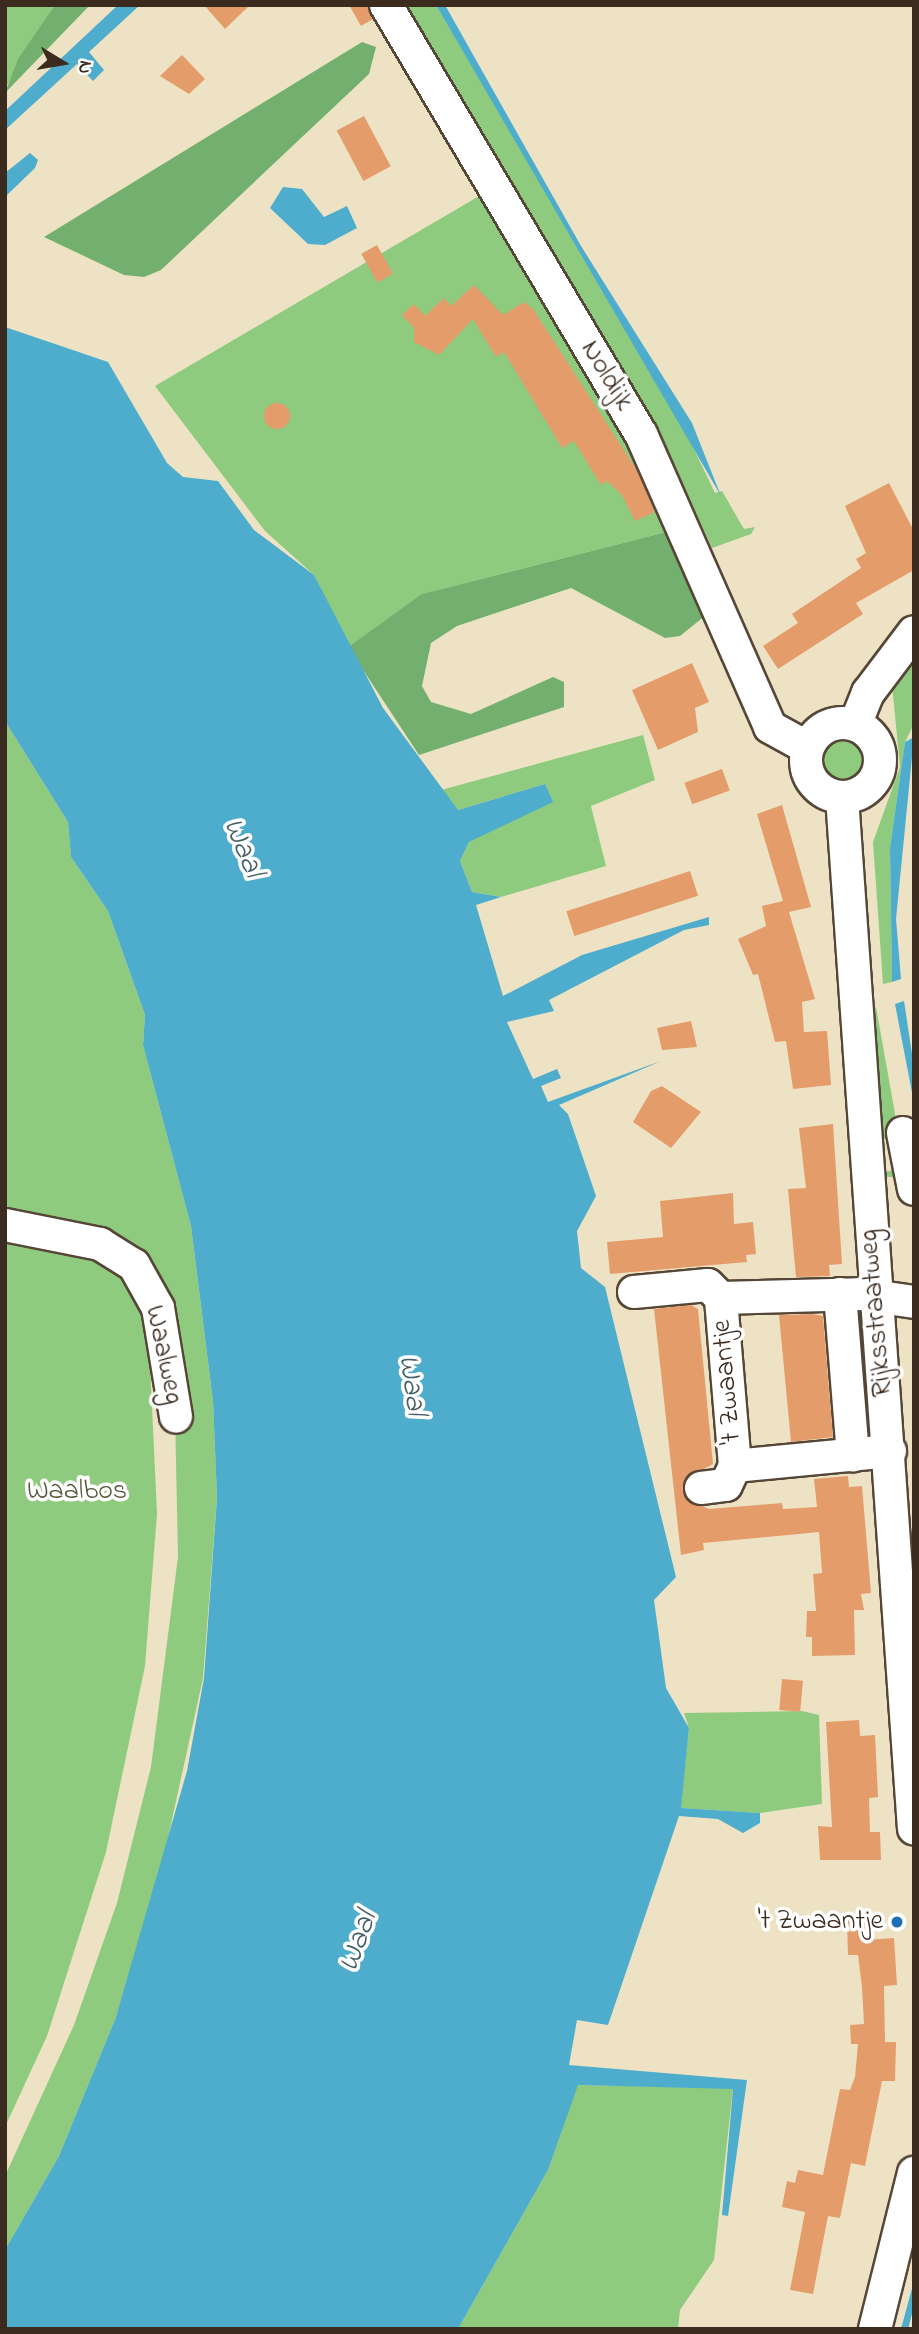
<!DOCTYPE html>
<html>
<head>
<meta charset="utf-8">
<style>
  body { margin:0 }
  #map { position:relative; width:919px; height:2334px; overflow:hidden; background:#ede3c4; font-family:"Indie Flower",sans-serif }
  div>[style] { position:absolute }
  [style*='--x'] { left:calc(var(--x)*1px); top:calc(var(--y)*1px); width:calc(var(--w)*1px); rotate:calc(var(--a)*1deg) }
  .green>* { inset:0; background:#8fcb7f }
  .round { border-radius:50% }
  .forest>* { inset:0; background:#73af6e }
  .water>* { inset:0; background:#4eaccd }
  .building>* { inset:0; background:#e59c6b; transform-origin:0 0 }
  .roads { filter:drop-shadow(2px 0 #564637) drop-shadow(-2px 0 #564637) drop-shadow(0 2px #564637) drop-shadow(0 -2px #564637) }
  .minor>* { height:32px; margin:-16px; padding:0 16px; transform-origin:16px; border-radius:16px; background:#fff }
  .minor>.ring { margin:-16px; padding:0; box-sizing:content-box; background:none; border:32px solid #fff; border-radius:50% }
  .dots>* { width:19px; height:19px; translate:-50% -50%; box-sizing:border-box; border:4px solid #fff; border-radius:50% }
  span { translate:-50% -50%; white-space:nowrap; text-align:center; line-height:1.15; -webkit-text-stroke:7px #fff; paint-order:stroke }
  .street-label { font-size:28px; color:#3b2a1e }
  .park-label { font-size:28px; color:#545a3b }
  .poi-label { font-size:28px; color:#3b2a1e }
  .right { translate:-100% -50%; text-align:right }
  .water-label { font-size:30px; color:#435e64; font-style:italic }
  .frame { position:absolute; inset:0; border:7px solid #3b2a1e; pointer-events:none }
  .north { position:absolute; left:28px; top:28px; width:70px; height:70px; -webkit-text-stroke:5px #fff; paint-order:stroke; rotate:101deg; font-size:19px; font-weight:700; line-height:28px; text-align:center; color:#3b2a1e }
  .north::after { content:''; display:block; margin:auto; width:24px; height:32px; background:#3b2a1e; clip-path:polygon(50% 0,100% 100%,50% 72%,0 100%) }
</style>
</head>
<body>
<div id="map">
  <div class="green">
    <div style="clip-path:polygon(5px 5px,55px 5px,5px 89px)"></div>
    <div style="clip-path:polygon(404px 5px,436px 5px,680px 420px,715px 493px,722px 491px,744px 529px,755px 527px,751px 534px,712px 548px,664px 443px)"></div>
    <div style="clip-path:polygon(486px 192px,678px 529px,423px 594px,348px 647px,314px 575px,265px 531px,155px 386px)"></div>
    <div style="clip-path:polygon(914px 651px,914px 724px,905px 742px,890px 848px,892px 982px,883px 984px,873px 842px,900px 767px,892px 685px)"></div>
    <div style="clip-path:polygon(5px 721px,68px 822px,71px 857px,108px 911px,145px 1015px,143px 1045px,191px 1226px,213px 1401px,217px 1498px,203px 1678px,157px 1888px,116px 2017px,59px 2156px,5px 2250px,5px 2176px,74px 2025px,117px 1903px,151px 1767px,178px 1557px,174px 1367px,144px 1254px,5px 1212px)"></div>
    <div style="clip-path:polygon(643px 735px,655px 780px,591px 806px,606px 866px,501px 897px,472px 892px,460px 861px,469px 842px,545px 784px,458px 810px,441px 790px)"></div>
    <div class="round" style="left:822px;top:741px;width:40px;height:40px"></div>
    <div style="clip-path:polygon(862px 830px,873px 983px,872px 984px,853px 831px)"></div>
    <div style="clip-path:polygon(876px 1007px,899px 1136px,877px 1140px,884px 1172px,899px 1169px,899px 1178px,881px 1176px,865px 1015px)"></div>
    <div style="clip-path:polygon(5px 1238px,96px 1256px,127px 1271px,149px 1342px,157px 1514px,145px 1666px,106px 1852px,47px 2036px,5px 2127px)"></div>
    <div style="clip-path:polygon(802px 1711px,819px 1715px,822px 1804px,760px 1813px,680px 1808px,689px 1728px,684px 1713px)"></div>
    <div style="clip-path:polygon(577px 2085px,733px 2088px,714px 2260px,680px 2310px,678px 2329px,458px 2329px,548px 2170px)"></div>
  </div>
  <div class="forest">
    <div style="clip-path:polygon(55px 5px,90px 5px,5px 93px,18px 59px)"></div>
    <div style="clip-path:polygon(362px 42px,376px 47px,369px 74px,161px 270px,144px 277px,124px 275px,44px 237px)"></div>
    <div style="clip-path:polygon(678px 529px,711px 611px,680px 636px,665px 638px,571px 588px,457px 626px,431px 643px,422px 686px,431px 702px,471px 714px,553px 677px,564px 682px,564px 707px,419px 755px,348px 647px,422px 594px)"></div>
  </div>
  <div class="water">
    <div style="clip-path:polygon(118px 5px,140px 5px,89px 52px,104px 70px,93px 81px,77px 64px,5px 130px,5px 111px)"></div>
    <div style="clip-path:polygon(436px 5px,445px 5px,581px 246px,692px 423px,721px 496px)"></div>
    <div style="clip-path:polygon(30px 153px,38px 160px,35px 168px,5px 197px,5px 173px)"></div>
    <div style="clip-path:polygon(283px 187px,302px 189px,324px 217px,347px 206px,357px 228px,325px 245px,308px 244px,270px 208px)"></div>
    <div style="clip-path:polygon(5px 327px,108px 362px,167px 463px,183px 477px,218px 481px,254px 530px,314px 575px,383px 708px,458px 810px,545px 784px,553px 802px,469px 842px,460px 861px,472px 892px,501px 897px,476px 905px,503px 996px,582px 955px,709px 917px,709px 925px,684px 930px,549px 1000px,554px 1011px,507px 1022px,533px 1079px,557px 1069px,561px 1078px,541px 1086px,548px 1102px,661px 1061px,559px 1105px,568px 1114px,596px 1196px,577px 1231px,581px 1268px,605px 1287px,676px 1577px,654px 1600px,666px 1688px,689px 1728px,681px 1808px,760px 1813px,760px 1823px,743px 1833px,718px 1819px,679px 1816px,608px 2025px,577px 2020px,569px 2065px,747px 2080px,728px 2216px,722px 2215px,733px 2089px,578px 2085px,548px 2170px,458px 2329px,5px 2329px,5px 2250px,59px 2156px,116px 2017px,187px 1771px,204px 1678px,217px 1498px,213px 1401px,191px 1226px,143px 1045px,145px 1015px,108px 911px,71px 857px,68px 822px,5px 721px)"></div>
    <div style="clip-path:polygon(914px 737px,896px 919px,901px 979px,892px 982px,890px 848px,905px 742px)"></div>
    <div style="clip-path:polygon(904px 1001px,914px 1067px,914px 1103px,895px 1004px)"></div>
    <div style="clip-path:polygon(914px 2281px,914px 2306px,908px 2329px,901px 2329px)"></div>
  </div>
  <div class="building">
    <div style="clip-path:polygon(204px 5px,250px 5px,225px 29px)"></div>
    <div style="clip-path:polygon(349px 5px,368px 5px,373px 19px,361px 26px)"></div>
    <div style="clip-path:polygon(182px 55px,205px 79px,189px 94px,160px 76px)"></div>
    <div style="left:364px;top:116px;width:57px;height:31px;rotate:62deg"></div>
    <div style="left:377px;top:245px;width:33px;height:18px;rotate:61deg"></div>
    <div style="clip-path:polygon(474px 285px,503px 315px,524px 302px,533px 309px,638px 472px,655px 512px,635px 521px,622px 495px,607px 481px,601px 485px,574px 441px,562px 448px,504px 352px,496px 357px,473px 319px,439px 355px,414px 342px,414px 328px,402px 315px,414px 304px,425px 316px,444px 298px,451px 306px)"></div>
    <div class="round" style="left:264px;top:403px;width:26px;height:26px"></div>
    <div style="clip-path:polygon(889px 483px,914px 531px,914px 570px,856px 603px,863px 614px,778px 669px,763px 646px,798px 623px,792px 614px,861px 568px,856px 559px,866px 553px,845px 506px)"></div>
    <div style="clip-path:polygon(692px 663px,709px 702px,695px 708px,698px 732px,658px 750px,632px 690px)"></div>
    <div style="left:722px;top:769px;width:23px;height:40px;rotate:70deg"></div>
    <div style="clip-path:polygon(782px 805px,811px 907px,789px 912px,815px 999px,802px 1002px,804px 1032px,827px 1031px,831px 1085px,793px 1089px,786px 1041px,775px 1042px,758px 974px,753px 975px,738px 939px,766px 926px,762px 906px,783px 901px,757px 814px)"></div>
    <div style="left:690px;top:871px;width:26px;height:130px;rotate:72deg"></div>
    <div style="clip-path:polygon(691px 1021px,697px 1047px,662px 1050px,657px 1028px)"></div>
    <div style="clip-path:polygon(662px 1086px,701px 1112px,671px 1148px,633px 1122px,651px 1091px)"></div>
    <div style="clip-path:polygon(833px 1124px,842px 1264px,829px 1265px,830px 1276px,796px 1277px,788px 1189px,806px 1188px,799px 1128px)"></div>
    <div style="clip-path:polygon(733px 1193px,734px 1224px,753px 1222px,756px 1254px,746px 1255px,747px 1262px,610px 1274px,607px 1242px,663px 1237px,660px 1201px)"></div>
    <div style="clip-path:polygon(691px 1305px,698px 1309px,713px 1464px,684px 1480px,686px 1498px,709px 1509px,782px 1503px,783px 1509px,817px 1507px,814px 1479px,848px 1476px,849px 1487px,862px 1486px,871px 1593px,861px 1594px,864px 1610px,854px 1610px,855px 1655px,812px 1656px,812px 1637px,806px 1637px,807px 1611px,816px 1611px,813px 1574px,822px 1573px,819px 1532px,703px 1543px,704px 1550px,681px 1555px,654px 1309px)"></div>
    <div style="clip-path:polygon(813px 1314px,823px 1316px,833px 1437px,791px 1442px,779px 1315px)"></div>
    <div style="left:782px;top:1679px;width:21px;height:31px;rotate:5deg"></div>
    <div style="clip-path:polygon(859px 1720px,860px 1736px,875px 1735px,878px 1797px,869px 1798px,870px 1832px,880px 1832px,881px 1860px,820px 1860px,818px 1826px,832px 1827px,826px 1722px)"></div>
    <div style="clip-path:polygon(847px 1920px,865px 1920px,866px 1940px,894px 1938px,897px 1985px,884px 1986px,885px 2042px,896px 2042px,895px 2081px,882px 2081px,865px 2166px,851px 2163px,840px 2218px,828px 2216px,813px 2294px,790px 2290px,805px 2212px,782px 2207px,787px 2181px,795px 2183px,798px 2170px,823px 2175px,840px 2089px,850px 2090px,855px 2077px,858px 2044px,851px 2044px,850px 2025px,864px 2024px,862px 1987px,858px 1955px,848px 1955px)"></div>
  </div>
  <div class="roads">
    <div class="minor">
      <div style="--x:386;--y:5;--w:499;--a:59.3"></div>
      <div style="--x:641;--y:434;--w:320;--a:66.2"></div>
      <div style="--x:770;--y:727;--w:43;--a:28.9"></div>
      <div class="ring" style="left:806px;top:723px;width:42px;height:42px"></div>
      <div style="--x:855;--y:725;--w:35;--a:-68"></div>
      <div style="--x:868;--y:693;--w:76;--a:-53"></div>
      <div style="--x:842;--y:797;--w:1034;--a:86.01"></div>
      <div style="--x:903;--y:1133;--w:57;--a:78.9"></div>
      <div style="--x:5;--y:1225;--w:97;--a:11.3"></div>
      <div style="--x:100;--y:1244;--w:40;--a:32"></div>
      <div style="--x:134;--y:1265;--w:49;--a:60.8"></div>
      <div style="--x:158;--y:1308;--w:110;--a:80.6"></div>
      <div style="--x:634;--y:1292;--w:74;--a:-5.4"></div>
      <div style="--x:708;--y:1285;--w:18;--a:45"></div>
      <div style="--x:840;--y:1294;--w:162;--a:85.4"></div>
      <div style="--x:890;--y:1451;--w:156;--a:174.5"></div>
      <div style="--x:735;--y:1466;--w:169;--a:-94.8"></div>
      <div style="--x:721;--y:1298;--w:139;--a:-1.6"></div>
      <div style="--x:860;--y:1294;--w:55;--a:8.4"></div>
      <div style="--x:701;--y:1488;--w:25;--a:-7"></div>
      <div style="--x:726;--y:1485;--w:21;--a:-65"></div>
      <div style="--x:875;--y:2329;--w:161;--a:-76"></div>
    </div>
  </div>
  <div class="dots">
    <div style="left:897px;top:1922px;background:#1f6fb2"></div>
  </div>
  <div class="street-label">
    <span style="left:606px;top:376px;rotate:59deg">Noldijk</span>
    <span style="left:877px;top:1313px;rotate:-95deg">Rijksstraatweg</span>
    <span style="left:163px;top:1355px;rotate:78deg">Waalweg</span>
    <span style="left:728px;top:1382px;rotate:-95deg">'t Zwaantje</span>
  </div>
  <div class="park-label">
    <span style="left:77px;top:1492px">Waalbos</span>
  </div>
  <div class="poi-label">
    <span class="right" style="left:883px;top:1922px">'t Zwaantje</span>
  </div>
  <div class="water-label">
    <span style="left:242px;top:848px;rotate:67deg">Waal</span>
    <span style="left:411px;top:1385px;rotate:82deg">Waal</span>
    <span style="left:359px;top:1942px;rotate:-70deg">Waal</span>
  </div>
  <div class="frame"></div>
  <div class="north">N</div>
</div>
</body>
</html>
